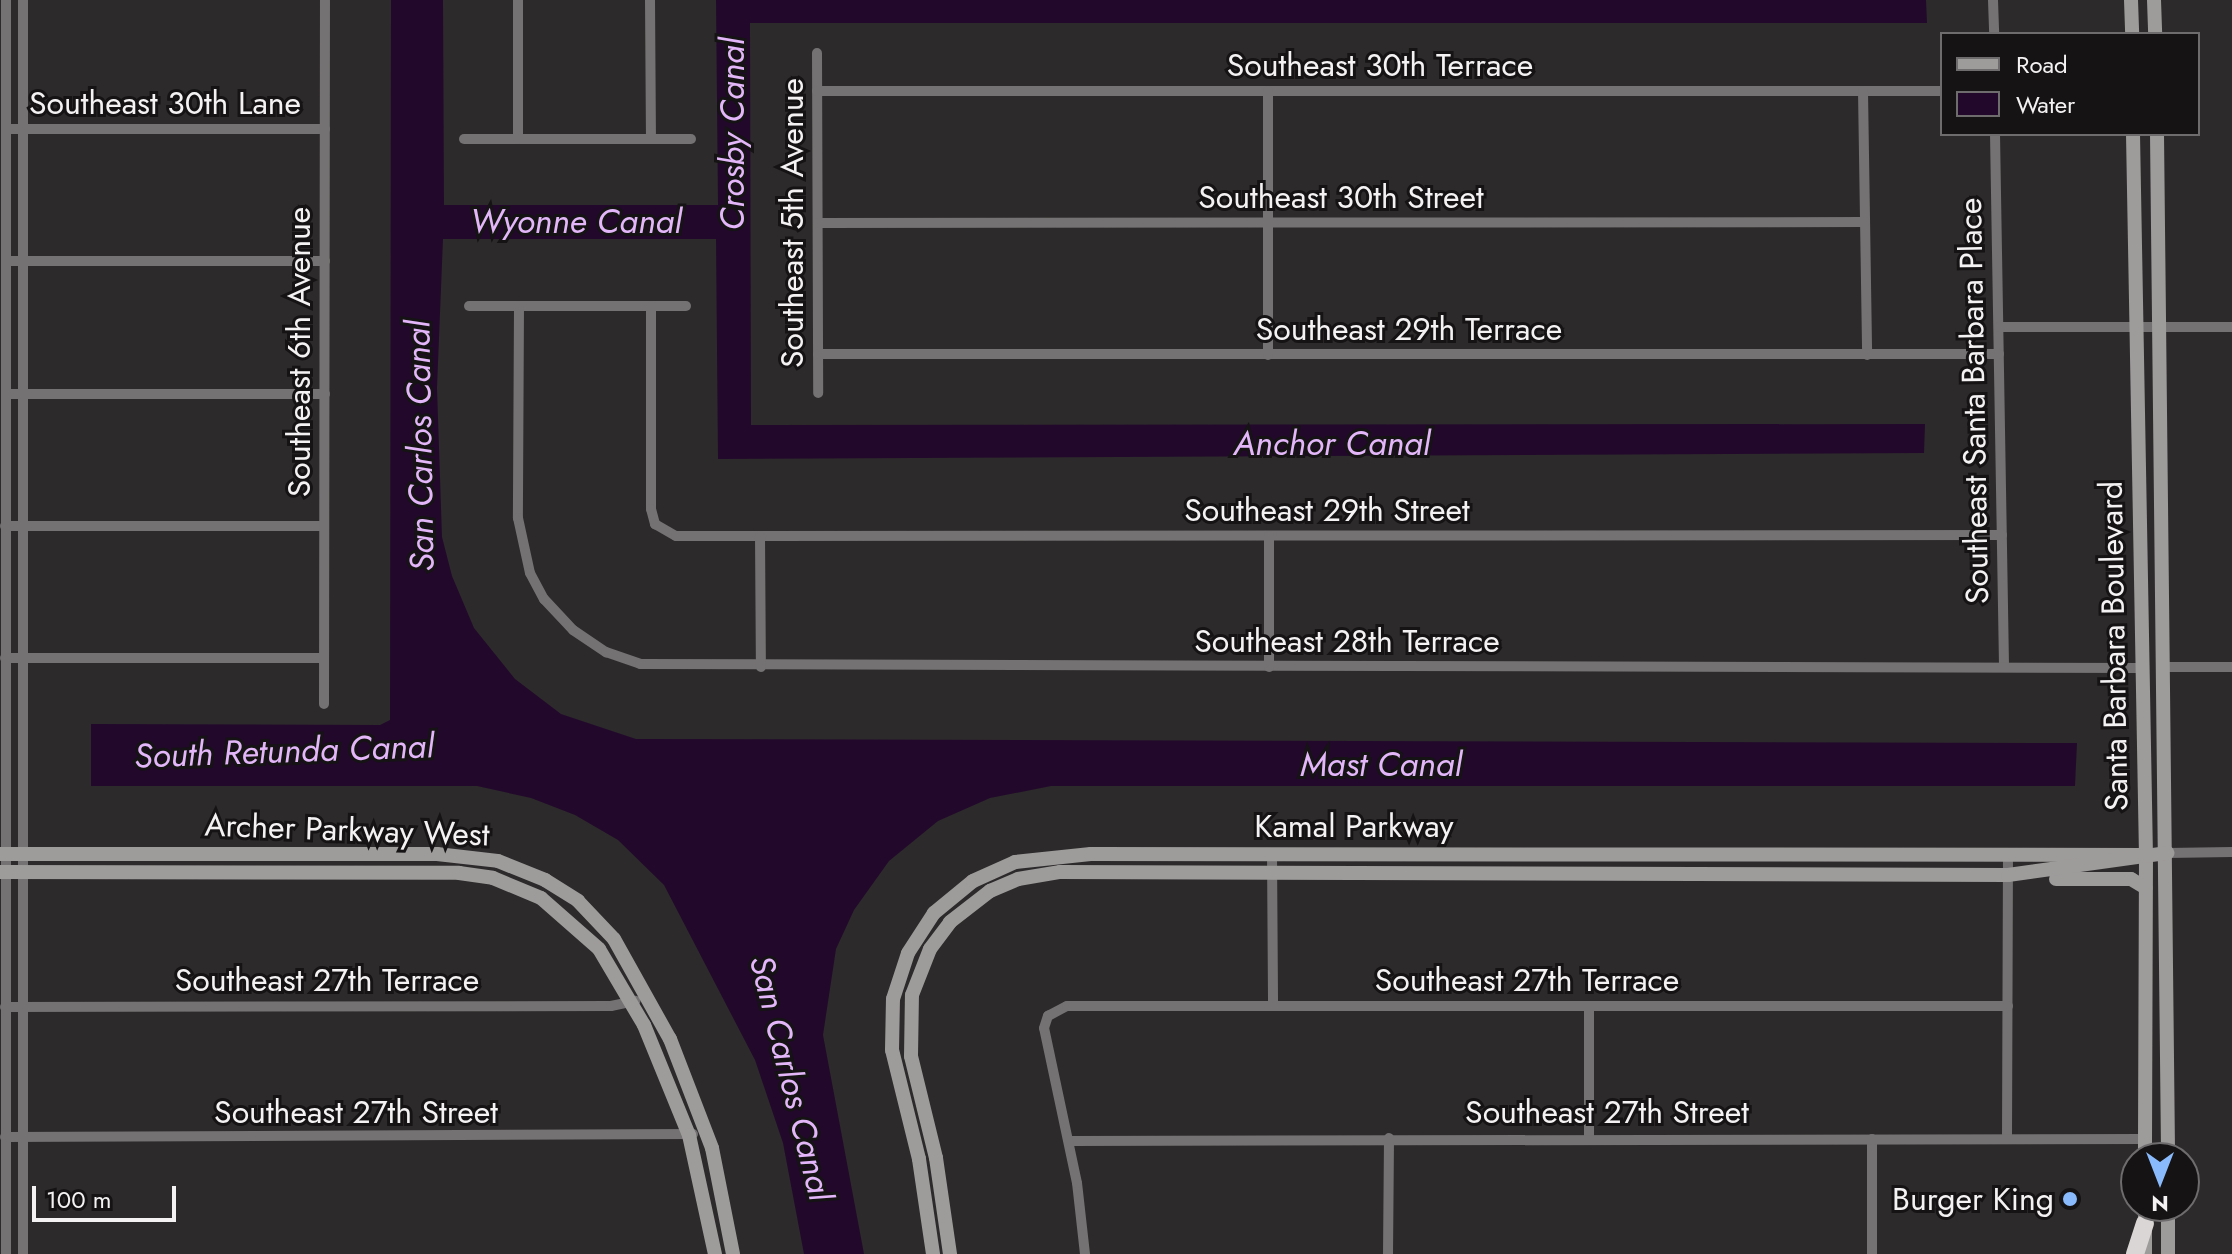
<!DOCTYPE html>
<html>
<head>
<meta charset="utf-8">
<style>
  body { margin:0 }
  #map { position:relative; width:2232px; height:1254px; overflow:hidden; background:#2d2a2b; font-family:Jost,sans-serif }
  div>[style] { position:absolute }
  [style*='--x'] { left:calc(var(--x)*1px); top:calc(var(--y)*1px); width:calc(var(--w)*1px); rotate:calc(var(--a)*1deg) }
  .water>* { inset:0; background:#22092c }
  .street>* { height:10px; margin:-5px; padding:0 5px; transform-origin:5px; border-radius:5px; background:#747272 }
  .secondary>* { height:14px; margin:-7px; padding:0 7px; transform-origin:7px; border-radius:7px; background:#9e9b9b }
  .highway>* { height:18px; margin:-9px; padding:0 9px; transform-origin:9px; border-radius:9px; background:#dbd6d6 }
  .dots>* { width:22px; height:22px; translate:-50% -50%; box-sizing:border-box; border:4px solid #151314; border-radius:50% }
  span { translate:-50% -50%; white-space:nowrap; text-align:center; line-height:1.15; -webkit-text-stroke:6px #151314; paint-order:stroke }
  .street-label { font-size:32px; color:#f4f2f3 }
  .poi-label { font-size:32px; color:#f4f2f3 }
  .right { translate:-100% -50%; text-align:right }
  .water-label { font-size:34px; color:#e2b6f8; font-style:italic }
  .legend { position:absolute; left:1940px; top:32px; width:260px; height:104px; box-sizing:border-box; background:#151314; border:2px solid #6e6c6d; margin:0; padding:10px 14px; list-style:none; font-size:24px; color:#f4f2f3 }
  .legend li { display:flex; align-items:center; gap:16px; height:40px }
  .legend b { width:40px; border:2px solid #6e6c6d }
  .north { position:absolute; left:2120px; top:1142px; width:80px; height:80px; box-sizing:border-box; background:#151314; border:2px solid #6e6c6d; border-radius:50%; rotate:180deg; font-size:22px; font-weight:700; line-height:32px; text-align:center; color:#f4f2f3 }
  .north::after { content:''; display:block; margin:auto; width:28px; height:36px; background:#88bafc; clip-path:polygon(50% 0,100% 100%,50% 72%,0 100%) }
  .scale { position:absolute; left:32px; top:1186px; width:144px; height:36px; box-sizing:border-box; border:4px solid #f4f2f3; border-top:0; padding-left:10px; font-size:24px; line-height:28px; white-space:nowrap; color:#f4f2f3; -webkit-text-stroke:6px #151314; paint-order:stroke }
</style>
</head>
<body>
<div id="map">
  <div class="water">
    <div style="clip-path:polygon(391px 0,443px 0,444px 205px,718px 205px,716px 0,1926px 0,1927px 23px,750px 23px,751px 425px,1925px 424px,1924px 453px,718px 459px,716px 239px,443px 239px,437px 388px,442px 537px,452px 576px,474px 628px,515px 679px,561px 714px,636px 739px,2077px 743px,2075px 786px,1051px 786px,990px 798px,938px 821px,889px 861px,854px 910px,836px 949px,823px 1035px,864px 1254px,804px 1254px,783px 1143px,755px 1060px,664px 885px,618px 840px,575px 815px,531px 798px,477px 786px,91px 786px,91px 724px,380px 725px,390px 720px)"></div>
  </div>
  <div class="street">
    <div style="--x:650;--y:0;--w:139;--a:89.6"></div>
    <div style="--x:1993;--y:0;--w:34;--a:88"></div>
    <div style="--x:817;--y:53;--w:340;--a:89.8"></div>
    <div style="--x:817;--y:91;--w:1125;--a:0"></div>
    <div style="--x:1863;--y:91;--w:264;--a:89.1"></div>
    <div style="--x:6;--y:129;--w:319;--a:0"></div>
    <div style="--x:1995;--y:134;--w:533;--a:89.03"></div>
    <div style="--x:464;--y:139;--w:227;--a:0"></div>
    <div style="--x:518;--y:139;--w:139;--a:-90"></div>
    <div style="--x:818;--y:223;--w:1047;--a:-0.05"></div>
    <div style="--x:6;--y:261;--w:319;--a:0"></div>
    <div style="--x:469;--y:306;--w:217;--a:0"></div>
    <div style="--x:519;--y:306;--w:212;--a:90.3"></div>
    <div style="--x:518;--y:518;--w:56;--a:77.7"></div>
    <div style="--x:530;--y:573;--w:30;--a:62"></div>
    <div style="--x:544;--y:599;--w:42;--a:46.9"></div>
    <div style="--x:573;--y:630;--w:40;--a:34"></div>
    <div style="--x:606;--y:652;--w:36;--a:19"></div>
    <div style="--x:640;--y:664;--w:1503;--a:0.15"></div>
    <div style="--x:651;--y:306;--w:203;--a:90"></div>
    <div style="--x:651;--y:509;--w:16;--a:75"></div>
    <div style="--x:655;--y:524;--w:24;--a:30"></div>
    <div style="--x:676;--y:536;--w:1326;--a:-0.04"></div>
    <div style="--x:1999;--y:327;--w:233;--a:0"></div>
    <div style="--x:818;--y:354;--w:1181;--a:0"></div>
    <div style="--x:1268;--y:355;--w:264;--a:-90"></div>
    <div style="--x:6;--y:394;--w:319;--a:0"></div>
    <div style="--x:5;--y:526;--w:319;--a:0"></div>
    <div style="--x:760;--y:536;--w:131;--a:89.6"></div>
    <div style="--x:1269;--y:536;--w:131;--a:90"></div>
    <div style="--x:5;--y:658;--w:319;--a:0"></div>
    <div style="--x:2166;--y:667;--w:66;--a:0"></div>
    <div style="--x:324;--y:704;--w:704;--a:-89.92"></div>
    <div style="--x:2167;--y:853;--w:65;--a:-0.9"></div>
    <div style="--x:1272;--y:854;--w:152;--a:89.6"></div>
    <div style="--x:1589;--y:1006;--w:132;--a:90"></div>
    <div style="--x:5;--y:1007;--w:606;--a:-0.09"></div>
    <div style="--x:611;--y:1006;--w:25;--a:-12"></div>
    <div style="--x:5;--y:1137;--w:688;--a:-0.25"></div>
    <div style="--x:1872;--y:1139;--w:115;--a:90"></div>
    <div style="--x:2007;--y:1139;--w:284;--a:-89.8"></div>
    <div style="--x:1069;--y:1141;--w:1076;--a:-0.11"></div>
    <div style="--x:6;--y:1254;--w:1254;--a:-90"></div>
    <div style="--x:23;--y:1254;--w:1254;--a:-90"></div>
    <div style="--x:1085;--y:1254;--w:71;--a:-96.4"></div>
    <div style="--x:1077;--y:1183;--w:158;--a:-102"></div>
    <div style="--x:1044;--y:1028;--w:13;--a:-72"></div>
    <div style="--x:1048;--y:1016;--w:21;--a:-28"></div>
    <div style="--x:1067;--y:1006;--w:941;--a:0"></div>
    <div style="--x:1388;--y:1254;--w:116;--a:-89.5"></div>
  </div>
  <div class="secondary">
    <div style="--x:2131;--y:0;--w:34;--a:88"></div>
    <div style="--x:2154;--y:0;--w:34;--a:88"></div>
    <div style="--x:2133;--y:134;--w:721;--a:88.97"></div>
    <div style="--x:2146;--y:855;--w:303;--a:90.2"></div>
    <div style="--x:2157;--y:134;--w:1024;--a:89.38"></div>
    <div style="--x:0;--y:854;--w:437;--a:0"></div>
    <div style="--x:437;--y:854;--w:61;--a:6.5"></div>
    <div style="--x:498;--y:861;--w:51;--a:22"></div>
    <div style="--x:545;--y:880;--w:39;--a:32"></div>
    <div style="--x:578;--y:901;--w:52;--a:46.5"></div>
    <div style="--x:614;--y:939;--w:115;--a:60.8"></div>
    <div style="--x:670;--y:1039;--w:117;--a:68.9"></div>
    <div style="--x:712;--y:1148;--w:108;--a:78.8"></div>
    <div style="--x:0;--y:872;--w:459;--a:0.1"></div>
    <div style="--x:459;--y:873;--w:34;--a:8"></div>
    <div style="--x:493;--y:878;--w:52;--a:22.6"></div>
    <div style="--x:541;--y:898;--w:77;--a:41.3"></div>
    <div style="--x:599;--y:949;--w:88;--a:59.4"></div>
    <div style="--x:644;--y:1025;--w:119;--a:67.8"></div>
    <div style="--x:689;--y:1135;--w:122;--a:77.7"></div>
    <div style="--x:2056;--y:879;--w:75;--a:0"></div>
    <div style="--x:2131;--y:879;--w:17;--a:31"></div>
    <div style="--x:2168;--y:1206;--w:48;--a:90"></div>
    <div style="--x:933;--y:1254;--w:96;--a:-98.4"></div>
    <div style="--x:919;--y:1159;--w:112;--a:-103.9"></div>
    <div style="--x:892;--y:1050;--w:51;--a:-88.9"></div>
    <div style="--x:893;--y:999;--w:48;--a:-71.9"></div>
    <div style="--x:908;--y:953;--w:48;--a:-57"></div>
    <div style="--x:934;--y:913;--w:50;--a:-39.4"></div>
    <div style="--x:973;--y:881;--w:46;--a:-24.3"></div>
    <div style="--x:1015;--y:862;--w:76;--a:-6"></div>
    <div style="--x:1091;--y:854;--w:1055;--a:0.05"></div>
    <div style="--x:950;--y:1254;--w:97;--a:-98.3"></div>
    <div style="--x:936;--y:1158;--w:105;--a:-103.8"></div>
    <div style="--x:911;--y:1056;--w:61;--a:-89.1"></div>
    <div style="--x:912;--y:995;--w:49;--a:-68.6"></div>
    <div style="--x:930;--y:949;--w:34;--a:-53"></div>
    <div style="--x:950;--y:922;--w:51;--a:-37.8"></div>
    <div style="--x:990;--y:891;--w:30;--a:-23"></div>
    <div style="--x:1018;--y:879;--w:43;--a:-9.5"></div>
    <div style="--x:1060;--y:872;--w:948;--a:0.18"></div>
    <div style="--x:2008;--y:875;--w:161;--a:-7.9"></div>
    <div style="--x:2145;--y:1254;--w:48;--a:-90"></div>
  </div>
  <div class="highway">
    <div style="--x:2135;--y:1254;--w:32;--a:-72"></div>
  </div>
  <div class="dots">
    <div style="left:2070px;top:1199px;background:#88bafc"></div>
  </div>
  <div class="street-label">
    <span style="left:1380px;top:65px">Southeast 30th Terrace</span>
    <span style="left:165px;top:103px">Southeast 30th Lane</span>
    <span style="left:1341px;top:197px">Southeast 30th Street</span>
    <span style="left:792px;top:223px;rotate:-90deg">Southeast 5th Avenue</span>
    <span style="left:1409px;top:329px">Southeast 29th Terrace</span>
    <span style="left:299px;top:352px;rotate:-90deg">Southeast 6th Avenue</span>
    <span style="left:1974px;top:401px;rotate:-91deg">Southeast Santa Barbara Place</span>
    <span style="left:1327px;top:510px">Southeast 29th Street</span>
    <span style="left:1347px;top:641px">Southeast 28th Terrace</span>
    <span style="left:2114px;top:646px;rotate:-91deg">Santa Barbara Boulevard</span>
    <span style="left:1354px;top:826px">Kamal Parkway</span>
    <span style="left:347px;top:830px;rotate:2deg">Archer Parkway West</span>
    <span style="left:327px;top:980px">Southeast 27th Terrace</span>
    <span style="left:1527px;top:980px">Southeast 27th Terrace</span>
    <span style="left:356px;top:1112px">Southeast 27th Street</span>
    <span style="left:1607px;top:1112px">Southeast 27th Street</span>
  </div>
  <div class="poi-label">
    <span class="right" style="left:2054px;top:1199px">Burger King</span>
  </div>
  <div class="water-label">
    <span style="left:733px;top:134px;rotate:-90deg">Crosby Canal</span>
    <span style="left:576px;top:222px">Wyonne Canal</span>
    <span style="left:1332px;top:444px">Anchor Canal</span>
    <span style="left:420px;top:446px;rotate:-91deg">San Carlos Canal</span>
    <span style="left:284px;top:751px;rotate:-2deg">South Retunda Canal</span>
    <span style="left:1381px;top:765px">Mast Canal</span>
    <span style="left:791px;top:1078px;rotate:76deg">San Carlos Canal</span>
  </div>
  <ul class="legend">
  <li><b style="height:10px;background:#9e9b9b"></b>Road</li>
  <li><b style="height:22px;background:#22092c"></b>Water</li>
  </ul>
  <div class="north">N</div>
  <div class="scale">100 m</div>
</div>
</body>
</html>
